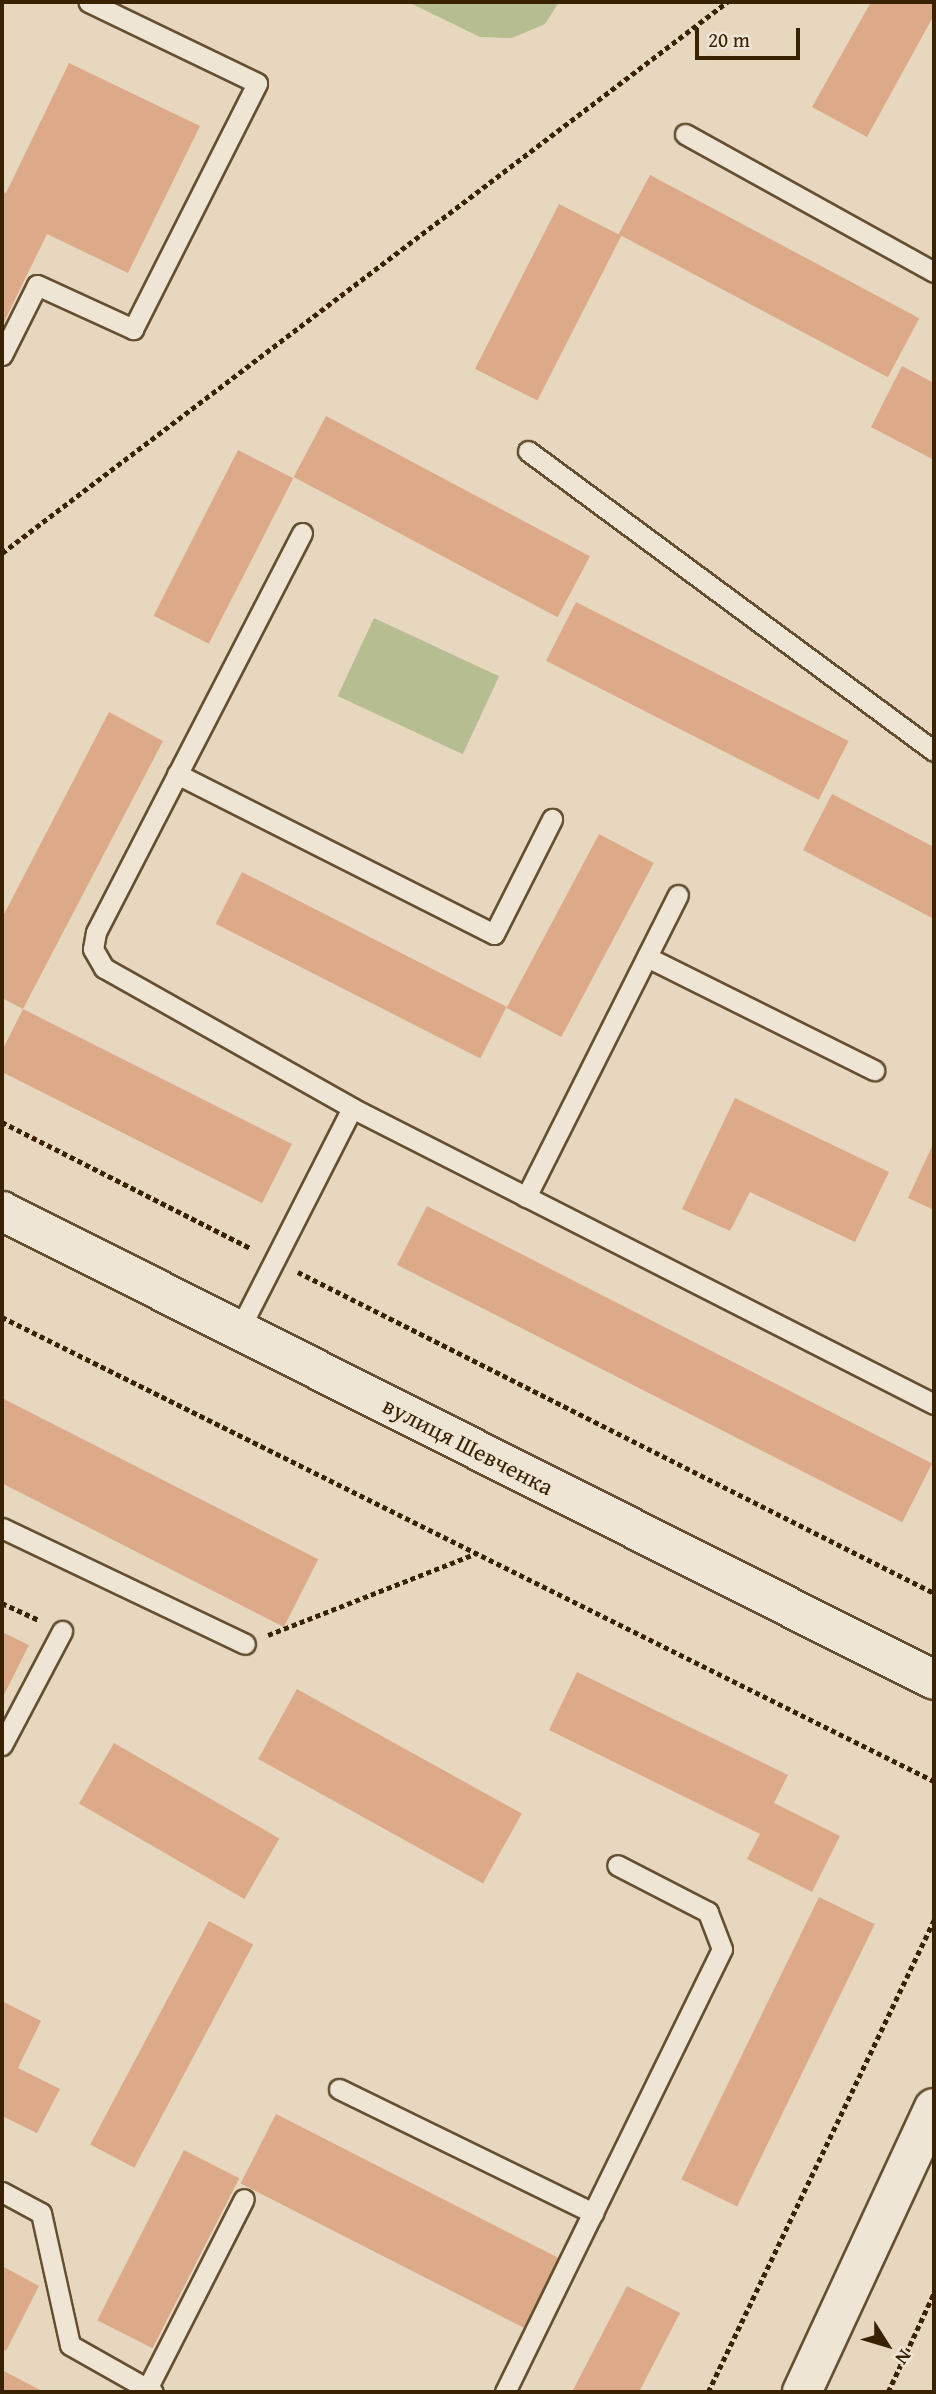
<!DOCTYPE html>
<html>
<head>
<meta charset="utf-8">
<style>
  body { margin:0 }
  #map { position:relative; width:936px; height:2394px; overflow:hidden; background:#e6d7be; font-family:"Gentium Book Plus",serif }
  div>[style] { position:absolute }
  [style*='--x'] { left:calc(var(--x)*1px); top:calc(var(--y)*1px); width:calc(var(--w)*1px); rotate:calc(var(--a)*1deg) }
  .green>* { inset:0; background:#b6be91; transform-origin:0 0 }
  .building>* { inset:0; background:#ddaa89; transform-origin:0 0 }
  .path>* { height:4.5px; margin-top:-2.25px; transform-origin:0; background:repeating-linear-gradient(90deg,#382201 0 5px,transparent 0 8.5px) }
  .roads { filter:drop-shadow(2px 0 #644f30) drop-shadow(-2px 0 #644f30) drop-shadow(0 2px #644f30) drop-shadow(0 -2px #644f30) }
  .service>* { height:19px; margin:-9.5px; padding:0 9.5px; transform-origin:9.5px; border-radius:9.5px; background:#efe5d5 }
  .tertiary>* { height:38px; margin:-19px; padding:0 19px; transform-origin:19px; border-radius:19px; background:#efe5d5 }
  .secondary>* { height:38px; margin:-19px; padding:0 19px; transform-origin:19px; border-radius:19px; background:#efe5d5 }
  span { translate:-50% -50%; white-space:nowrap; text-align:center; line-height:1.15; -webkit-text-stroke:5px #efe5d5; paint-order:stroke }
  .street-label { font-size:24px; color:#382201 }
  .frame { position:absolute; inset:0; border:4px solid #382201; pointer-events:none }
  .north { position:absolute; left:852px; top:2310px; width:70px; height:70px; -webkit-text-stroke:5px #efe5d5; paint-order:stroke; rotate:127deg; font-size:19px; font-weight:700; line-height:28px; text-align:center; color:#382201 }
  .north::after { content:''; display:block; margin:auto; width:24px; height:32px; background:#382201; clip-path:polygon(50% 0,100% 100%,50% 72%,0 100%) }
  .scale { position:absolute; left:695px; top:28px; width:105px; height:32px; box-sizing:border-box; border:4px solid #382201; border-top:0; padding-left:9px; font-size:21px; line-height:24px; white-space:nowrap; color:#382201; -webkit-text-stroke:5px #efe5d5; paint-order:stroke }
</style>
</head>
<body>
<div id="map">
  <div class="green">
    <div style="clip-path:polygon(408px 2px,559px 2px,545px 24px,512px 38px,480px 37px)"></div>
    <div style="left:374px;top:618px;width:138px;height:86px;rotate:25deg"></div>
  </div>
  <div class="building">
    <div style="clip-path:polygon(871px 2px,934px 2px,934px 15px,867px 137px,812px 107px)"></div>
    <div style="clip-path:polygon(69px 63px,200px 126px,128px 273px,47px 234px,2px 326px,2px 191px,6px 193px)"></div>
    <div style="left:650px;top:175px;width:305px;height:67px;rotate:28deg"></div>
    <div style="left:559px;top:204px;width:70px;height:185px;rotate:27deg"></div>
    <div style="clip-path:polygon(902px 366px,934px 383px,934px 460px,871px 427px)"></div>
    <div style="left:326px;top:416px;width:299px;height:69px;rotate:28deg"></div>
    <div style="left:238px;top:450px;width:62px;height:186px;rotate:27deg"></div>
    <div style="left:576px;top:602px;width:306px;height:66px;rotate:27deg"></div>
    <div style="clip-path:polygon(109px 712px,163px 741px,23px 1009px,2px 998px,2px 918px)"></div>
    <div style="clip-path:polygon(832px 794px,934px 847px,934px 919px,803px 850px)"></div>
    <div style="left:599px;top:834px;width:62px;height:197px;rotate:28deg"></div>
    <div style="left:242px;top:872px;width:297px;height:58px;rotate:27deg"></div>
    <div style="clip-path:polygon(23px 1009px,292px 1144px,262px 1203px,2px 1072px,2px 1051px)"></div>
    <div style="clip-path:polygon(735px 1098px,889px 1172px,855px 1242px,750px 1192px,730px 1231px,682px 1209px)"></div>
    <div style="clip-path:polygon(934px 1142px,934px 1210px,908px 1198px)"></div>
    <div style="left:427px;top:1206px;width:567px;height:66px;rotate:27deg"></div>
    <div style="left:2px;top:1398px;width:355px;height:76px;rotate:27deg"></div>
    <div style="clip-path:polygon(2px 1632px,29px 1645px,2px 1699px)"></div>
    <div style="clip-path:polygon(577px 1672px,788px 1775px,774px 1803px,840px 1836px,812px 1892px,747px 1859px,760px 1834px,549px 1730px)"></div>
    <div style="left:297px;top:1689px;width:257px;height:80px;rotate:29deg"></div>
    <div style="left:114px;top:1743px;width:191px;height:70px;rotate:30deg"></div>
    <div style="left:819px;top:1897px;width:62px;height:314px;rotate:26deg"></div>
    <div style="left:209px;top:1921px;width:50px;height:253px;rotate:28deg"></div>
    <div style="clip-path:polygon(2px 2001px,41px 2021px,18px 2068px,60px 2089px,37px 2133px,2px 2116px)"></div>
    <div style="left:276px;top:2114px;width:319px;height:78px;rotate:27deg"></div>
    <div style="left:184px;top:2150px;width:62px;height:191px;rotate:27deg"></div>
    <div style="clip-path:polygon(2px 2266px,39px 2286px,6px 2351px,2px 2348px)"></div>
    <div style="clip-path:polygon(627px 2286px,680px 2313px,639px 2392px,572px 2392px)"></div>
    <div style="clip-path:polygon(2px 2370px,44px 2392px,2px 2392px)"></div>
  </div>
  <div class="path">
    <div style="--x:2;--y:553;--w:911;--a:-37.23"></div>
    <div style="--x:2;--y:1122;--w:280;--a:26.9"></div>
    <div style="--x:298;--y:1272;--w:712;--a:26.78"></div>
    <div style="--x:2;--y:1317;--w:1041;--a:26.47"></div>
    <div style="--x:2;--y:1603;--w:41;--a:24.7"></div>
    <div style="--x:268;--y:1635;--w:222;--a:-21.4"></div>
    <div style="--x:708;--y:2392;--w:523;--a:-64.41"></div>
    <div style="--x:888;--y:2392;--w:109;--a:-65.1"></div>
  </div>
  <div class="roads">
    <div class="service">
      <div style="--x:685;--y:134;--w:285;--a:29"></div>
      <div style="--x:2;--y:355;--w:78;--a:-63.4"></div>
      <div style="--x:37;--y:285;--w:106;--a:24.6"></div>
      <div style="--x:133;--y:329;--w:275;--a:-63.2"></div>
      <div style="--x:257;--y:83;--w:187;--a:-154.3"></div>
      <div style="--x:528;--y:451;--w:505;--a:36.46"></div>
      <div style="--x:302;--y:533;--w:449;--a:117.3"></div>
      <div style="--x:96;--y:932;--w:17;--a:100"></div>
      <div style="--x:93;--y:949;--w:22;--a:60"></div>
      <div style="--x:104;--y:968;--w:285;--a:29.4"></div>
      <div style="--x:352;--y:1108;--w:653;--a:26.96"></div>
      <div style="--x:177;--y:774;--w:355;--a:26.8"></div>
      <div style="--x:494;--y:934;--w:129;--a:-63.2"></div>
      <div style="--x:647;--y:957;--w:254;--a:26.5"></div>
      <div style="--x:526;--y:1197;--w:338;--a:-63.3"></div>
      <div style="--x:239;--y:1330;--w:249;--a:-63"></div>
      <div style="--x:2;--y:1528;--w:269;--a:25.5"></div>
      <div style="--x:2;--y:1745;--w:129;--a:-62.2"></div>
      <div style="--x:339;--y:2089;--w:283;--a:26"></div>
      <div style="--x:2;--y:2192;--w:44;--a:28.3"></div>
      <div style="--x:41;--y:2213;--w:135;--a:77.6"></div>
      <div style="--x:70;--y:2345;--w:95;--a:29.5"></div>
      <div style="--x:147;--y:2389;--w:213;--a:-63"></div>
      <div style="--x:505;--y:2392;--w:493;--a:-63.9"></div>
      <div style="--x:722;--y:1949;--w:40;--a:-111"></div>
      <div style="--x:708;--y:1912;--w:102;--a:-152.7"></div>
    </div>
    <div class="tertiary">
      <div style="--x:2;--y:1211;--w:1043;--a:26.71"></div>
    </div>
    <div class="secondary">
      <div style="--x:802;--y:2392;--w:313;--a:-65.1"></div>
    </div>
  </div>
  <div class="street-label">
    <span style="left:468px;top:1446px;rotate:27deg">вулиця Шевченка</span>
  </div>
  <div class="frame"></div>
  <div class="north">N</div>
  <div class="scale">20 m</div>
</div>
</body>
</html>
